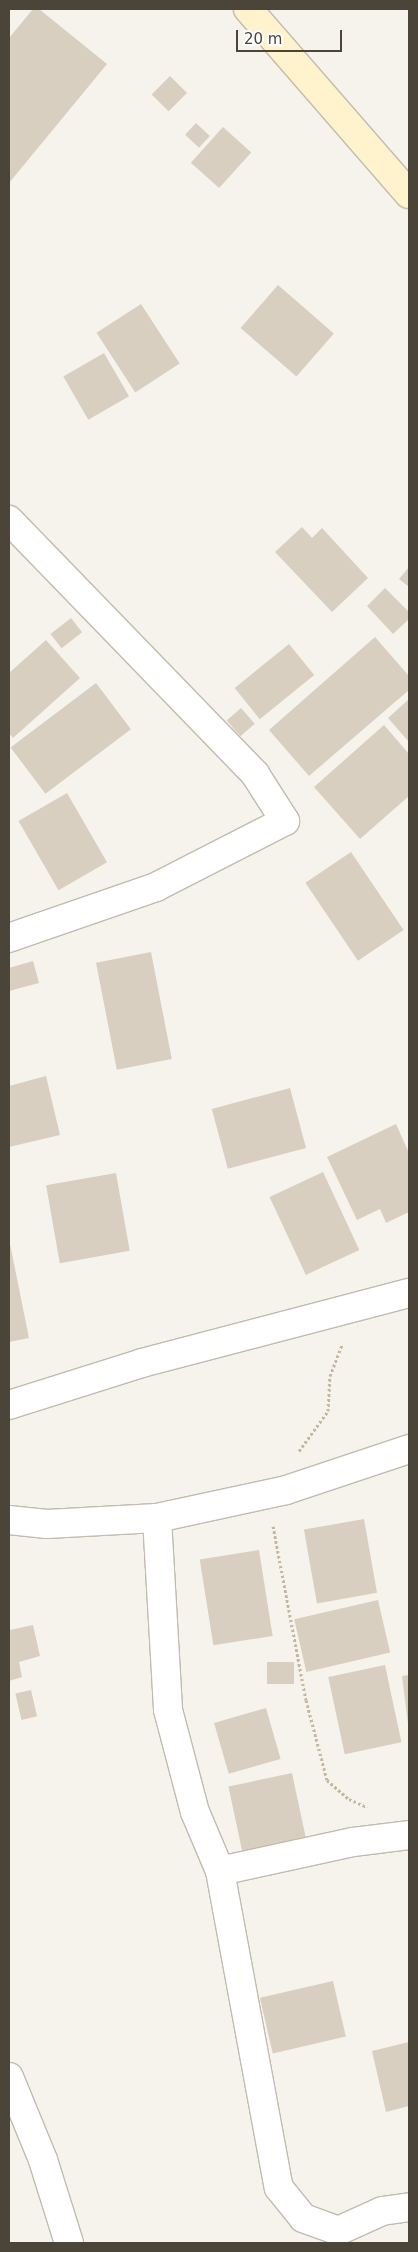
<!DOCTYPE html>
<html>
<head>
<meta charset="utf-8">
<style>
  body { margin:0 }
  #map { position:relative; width:418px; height:2252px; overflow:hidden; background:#f6f3ec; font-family:"DejaVu Sans",sans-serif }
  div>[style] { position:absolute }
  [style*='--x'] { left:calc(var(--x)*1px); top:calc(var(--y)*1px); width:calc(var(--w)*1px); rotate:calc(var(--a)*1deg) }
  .building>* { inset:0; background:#d8cfc1; transform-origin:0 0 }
  .path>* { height:3px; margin-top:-1.5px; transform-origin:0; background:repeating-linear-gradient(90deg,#c4b79f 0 2.5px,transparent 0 5px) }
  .roads { filter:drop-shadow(1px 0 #c2bbae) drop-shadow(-1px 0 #c2bbae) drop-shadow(0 1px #c2bbae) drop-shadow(0 -1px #c2bbae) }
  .street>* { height:28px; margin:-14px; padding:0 14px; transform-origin:14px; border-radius:14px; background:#fff }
  .secondary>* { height:28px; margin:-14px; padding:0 14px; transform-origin:14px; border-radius:14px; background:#fff3cd }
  span { translate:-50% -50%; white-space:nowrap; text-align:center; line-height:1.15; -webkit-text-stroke:4.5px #fff; paint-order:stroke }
  .frame { position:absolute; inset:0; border:10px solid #4b4439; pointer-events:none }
  .scale { position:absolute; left:236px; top:30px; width:106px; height:22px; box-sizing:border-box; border:2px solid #4b4439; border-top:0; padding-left:6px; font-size:15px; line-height:18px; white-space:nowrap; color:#4b4439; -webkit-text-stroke:4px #fff; paint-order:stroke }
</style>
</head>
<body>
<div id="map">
  <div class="building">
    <div style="clip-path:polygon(33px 9px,39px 9px,107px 64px,9px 183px,9px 38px)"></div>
    <div style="left:170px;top:76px;width:24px;height:26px;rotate:45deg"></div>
    <div style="left:196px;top:123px;width:19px;height:16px;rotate:43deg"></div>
    <div style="left:223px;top:127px;width:38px;height:48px;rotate:42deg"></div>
    <div style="left:278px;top:285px;width:74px;height:57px;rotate:41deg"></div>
    <div style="left:141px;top:304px;width:71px;height:53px;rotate:57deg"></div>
    <div style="left:104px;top:353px;width:50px;height:47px;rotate:60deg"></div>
    <div style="clip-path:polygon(302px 527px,312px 538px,322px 528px,368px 578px,332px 612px,275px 552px)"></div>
    <div style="clip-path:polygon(409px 567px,409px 587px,399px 579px)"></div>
    <div style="clip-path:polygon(385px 588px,409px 612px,409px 619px,393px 634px,367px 606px)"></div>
    <div style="left:71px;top:618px;width:18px;height:26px;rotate:52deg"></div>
    <div style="clip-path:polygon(375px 637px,409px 676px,409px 690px,309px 776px,269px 730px)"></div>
    <div style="clip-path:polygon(46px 640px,80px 678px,13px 738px,9px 733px,9px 673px)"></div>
    <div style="left:289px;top:644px;width:40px;height:70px;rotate:51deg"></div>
    <div style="left:96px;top:683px;width:58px;height:107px;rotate:53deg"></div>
    <div style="clip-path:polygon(409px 699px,409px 742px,388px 718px)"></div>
    <div style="left:241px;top:708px;width:21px;height:19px;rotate:49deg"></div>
    <div style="clip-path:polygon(384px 725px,409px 754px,409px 796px,360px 839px,314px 787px)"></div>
    <div style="left:67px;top:793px;width:80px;height:56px;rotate:60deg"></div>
    <div style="left:351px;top:852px;width:94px;height:55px;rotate:56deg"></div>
    <div style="left:151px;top:952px;width:109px;height:56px;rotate:79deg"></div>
    <div style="clip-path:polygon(33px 961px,39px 983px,9px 991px,9px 968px)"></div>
    <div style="clip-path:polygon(46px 1076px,60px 1135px,9px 1147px,9px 1086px)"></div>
    <div style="left:290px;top:1088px;width:62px;height:81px;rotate:75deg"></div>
    <div style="clip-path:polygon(396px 1124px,409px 1153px,409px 1212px,386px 1223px,380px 1209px,357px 1220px,327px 1157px)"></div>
    <div style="left:323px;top:1172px;width:86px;height:59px;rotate:65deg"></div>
    <div style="left:116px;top:1173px;width:79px;height:71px;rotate:80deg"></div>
    <div style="clip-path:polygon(9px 1239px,29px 1338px,9px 1342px)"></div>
    <div style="left:364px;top:1519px;width:75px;height:61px;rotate:80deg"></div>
    <div style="left:259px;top:1550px;width:87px;height:60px;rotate:81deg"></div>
    <div style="left:378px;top:1600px;width:54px;height:86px;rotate:77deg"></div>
    <div style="clip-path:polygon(33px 1625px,40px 1656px,19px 1662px,22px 1677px,9px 1681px,9px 1626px,10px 1630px)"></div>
    <div style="left:267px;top:1662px;width:27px;height:22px"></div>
    <div style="left:385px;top:1665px;width:79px;height:58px;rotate:78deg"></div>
    <div style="clip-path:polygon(409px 1675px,409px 1724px,408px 1724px,402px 1676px)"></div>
    <div style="left:31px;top:1690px;width:27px;height:16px;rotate:77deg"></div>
    <div style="left:266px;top:1708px;width:53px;height:54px;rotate:74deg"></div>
    <div style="left:292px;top:1773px;width:66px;height:65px;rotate:78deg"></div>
    <div style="left:333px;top:1981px;width:57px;height:75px;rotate:77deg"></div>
    <div style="clip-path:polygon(409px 2042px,409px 2106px,386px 2112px,372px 2051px)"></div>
  </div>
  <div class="path">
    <div style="--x:299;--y:1451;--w:49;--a:-54.1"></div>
    <div style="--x:328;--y:1411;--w:35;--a:-87"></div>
    <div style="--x:330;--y:1376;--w:34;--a:-69"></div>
    <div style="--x:273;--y:1526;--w:177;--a:79.3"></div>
    <div style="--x:306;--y:1700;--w:83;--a:75.3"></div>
    <div style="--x:327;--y:1780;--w:29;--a:41"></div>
    <div style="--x:349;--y:1799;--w:20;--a:24"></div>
  </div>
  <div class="roads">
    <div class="street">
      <div style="--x:9;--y:520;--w:354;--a:45.9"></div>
      <div style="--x:255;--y:774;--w:56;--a:57.4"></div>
      <div style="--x:285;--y:821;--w:145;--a:152.9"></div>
      <div style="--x:156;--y:887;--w:156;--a:160.9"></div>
      <div style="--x:9;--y:1405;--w:139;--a:-17.5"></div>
      <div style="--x:142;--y:1363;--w:276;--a:-14.7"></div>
      <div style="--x:157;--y:1518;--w:192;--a:86.7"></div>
      <div style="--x:168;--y:1710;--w:106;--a:75.2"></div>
      <div style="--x:195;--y:1812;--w:64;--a:67"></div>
      <div style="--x:220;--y:1871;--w:322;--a:79.5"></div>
      <div style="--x:279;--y:2188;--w:38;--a:51"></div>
      <div style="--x:303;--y:2218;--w:37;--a:20"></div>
      <div style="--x:338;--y:2231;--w:48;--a:-24.4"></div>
      <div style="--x:382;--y:2211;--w:27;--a:-8"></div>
      <div style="--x:9;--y:1520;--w:38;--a:6"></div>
      <div style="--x:47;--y:1524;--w:110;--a:-3.1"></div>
      <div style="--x:157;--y:1518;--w:132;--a:-12.2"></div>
      <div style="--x:286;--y:1490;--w:130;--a:-18.4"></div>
      <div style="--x:220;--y:1871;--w:136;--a:-12.3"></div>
      <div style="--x:353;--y:1842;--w:56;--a:-7.1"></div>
      <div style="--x:9;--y:2077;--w:90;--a:67.7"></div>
      <div style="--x:43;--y:2160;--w:87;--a:72.6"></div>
    </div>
    <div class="secondary">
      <div style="--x:248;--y:9;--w:245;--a:49"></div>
    </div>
  </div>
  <div class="frame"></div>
  <div class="scale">20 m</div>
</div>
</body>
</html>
